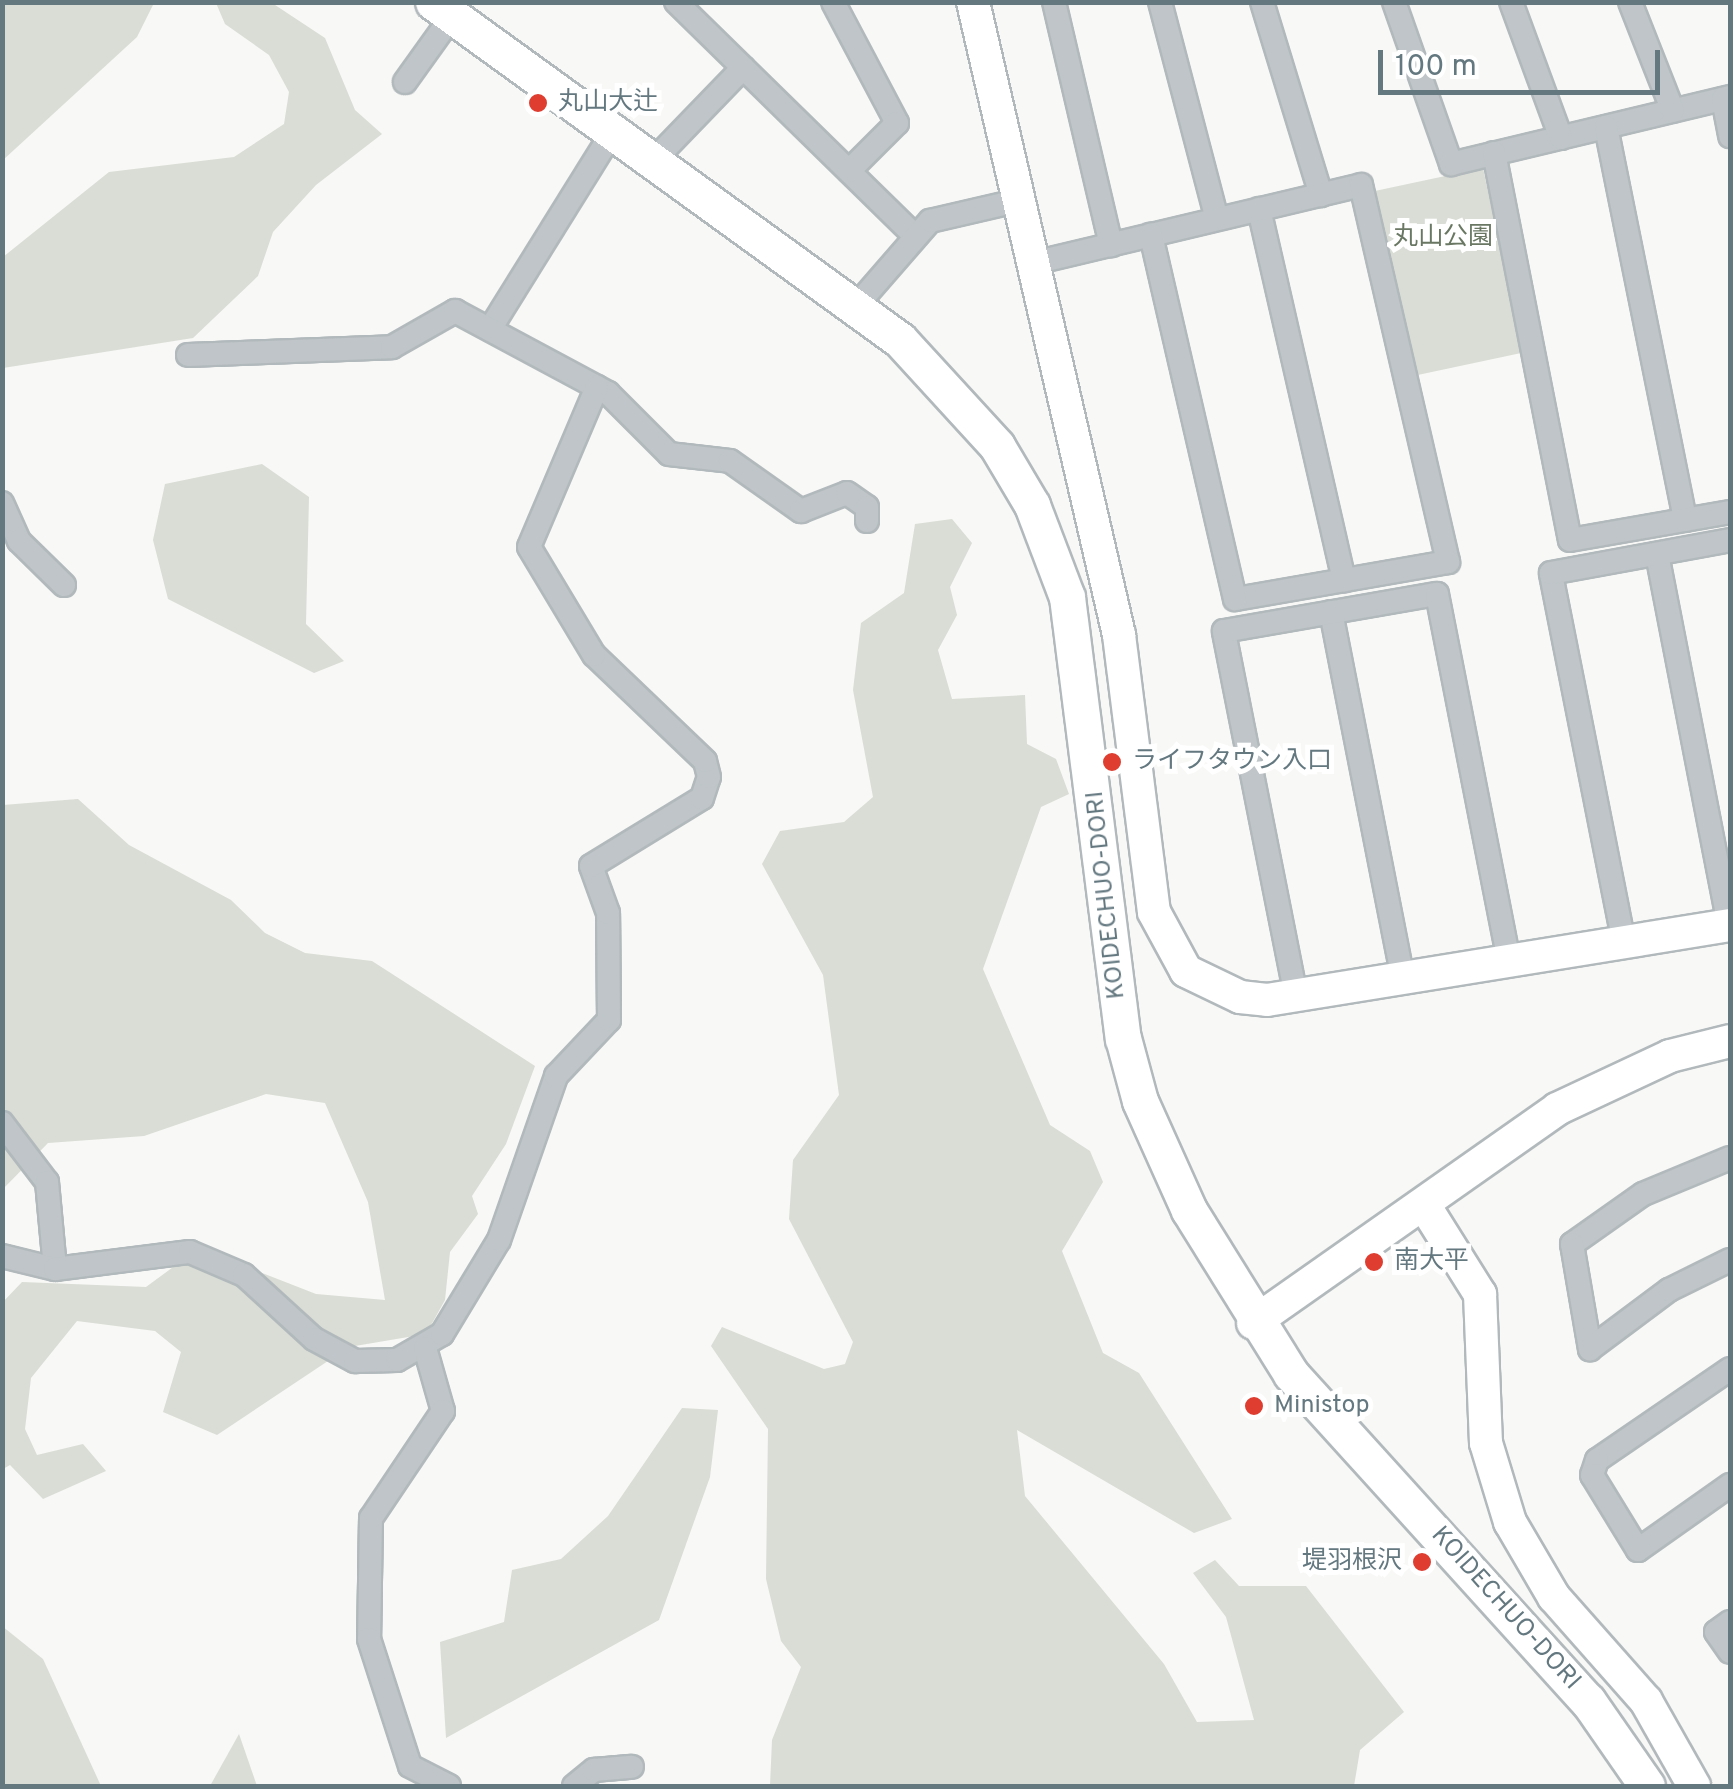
<!DOCTYPE html>
<html>
<head>
<meta charset="utf-8">
<style>
  body { margin:0 }
  #map { position:relative; width:1733px; height:1789px; overflow:hidden; background:#f8f8f6; font-family:Overpass,"Noto Sans JP",sans-serif }
  div>[style] { position:absolute }
  [style*='--x'] { left:calc(var(--x)*1px); top:calc(var(--y)*1px); width:calc(var(--w)*1px); rotate:calc(var(--a)*1deg) }
  .green>* { inset:0; background:#d9ddd5; transform-origin:0 0 }
  .roads { filter:drop-shadow(2px 0 #b2b9bc) drop-shadow(-2px 0 #b2b9bc) drop-shadow(0 2px #b2b9bc) drop-shadow(0 -2px #b2b9bc) }
  .street>* { height:22px; margin:-11px; padding:0 11px; transform-origin:11px; border-radius:11px; background:#bfc5c8 }
  .secondary>* { height:32px; margin:-16px; padding:0 16px; transform-origin:16px; border-radius:16px; background:#fff }
  .primary>* { height:35px; margin:-17.5px; padding:0 17.5px; transform-origin:17.5px; border-radius:17.5px; background:#fff }
  .dots>* { width:28px; height:28px; translate:-50% -50%; box-sizing:border-box; border:5px solid #fff; border-radius:50% }
  span { translate:-50% -50%; white-space:nowrap; text-align:center; line-height:1.15; -webkit-text-stroke:10px #fff; paint-order:stroke }
  .poi-label { font-size:25px; color:#647880 }
  .left { translate:0 -50%; text-align:left }
  .right { translate:-100% -50%; text-align:right }
  .park-label { font-size:25px; color:#6a7863 }
  .street-label { font-size:25px; color:#647880 }
  .frame { position:absolute; inset:0; border:5px solid #647880; pointer-events:none }
  .scale { position:absolute; left:1378px; top:50px; width:282px; height:45px; box-sizing:border-box; border:5px solid #647880; border-top:0; padding-left:12px; font-size:30px; line-height:35px; white-space:nowrap; color:#647880; -webkit-text-stroke:8px #fff; paint-order:stroke }
</style>
</head>
<body>
<div id="map">
  <div class="green">
    <div style="clip-path:polygon(3px 2px,154px 3px,137px 37px,3px 160px)"></div>
    <div style="clip-path:polygon(216px 3px,272px 3px,325px 38px,355px 110px,382px 134px,316px 185px,273px 232px,258px 276px,193px 338px,3px 368px,3px 257px,109px 172px,234px 157px,284px 124px,289px 92px,269px 55px,225px 24px)"></div>
    <div style="left:1483px;top:168px;width:189px;height:113px;rotate:78deg"></div>
    <div style="clip-path:polygon(262px 464px,309px 497px,306px 624px,344px 661px,314px 673px,168px 599px,153px 540px,165px 484px)"></div>
    <div style="clip-path:polygon(952px 519px,972px 543px,950px 587px,957px 615px,938px 650px,952px 699px,1025px 695px,1027px 744px,1056px 759px,1069px 794px,1041px 807px,983px 969px,1050px 1125px,1090px 1151px,1103px 1182px,1062px 1251px,1103px 1353px,1139px 1373px,1232px 1519px,1194px 1533px,1017px 1430px,1025px 1496px,1164px 1664px,1197px 1722px,1254px 1720px,1226px 1617px,1193px 1573px,1215px 1560px,1239px 1586px,1306px 1586px,1404px 1712px,1360px 1750px,1354px 1786px,770px 1786px,772px 1740px,801px 1667px,781px 1641px,766px 1579px,768px 1429px,711px 1346px,722px 1327px,824px 1369px,845px 1364px,853px 1342px,789px 1219px,793px 1160px,839px 1095px,823px 975px,762px 864px,780px 831px,844px 822px,873px 797px,853px 690px,861px 623px,904px 593px,915px 524px)"></div>
    <div style="clip-path:polygon(78px 799px,129px 845px,231px 900px,265px 933px,305px 953px,372px 961px,535px 1066px,506px 1144px,472px 1196px,478px 1214px,450px 1252px,445px 1300px,426px 1334px,349px 1347px,217px 1435px,163px 1412px,181px 1352px,155px 1331px,77px 1321px,31px 1378px,25px 1429px,37px 1455px,83px 1444px,106px 1471px,43px 1499px,10px 1465px,3px 1469px,2px 1303px,22px 1282px,146px 1287px,180px 1262px,234px 1262px,316px 1294px,385px 1300px,368px 1202px,325px 1103px,266px 1094px,144px 1136px,48px 1143px,3px 1189px,3px 805px)"></div>
    <div style="clip-path:polygon(682px 1408px,718px 1410px,710px 1477px,659px 1620px,446px 1738px,440px 1642px,504px 1622px,512px 1570px,561px 1559px,608px 1516px)"></div>
    <div style="clip-path:polygon(2px 1626px,43px 1659px,101px 1786px,3px 1786px)"></div>
    <div style="clip-path:polygon(239px 1734px,257px 1786px,210px 1786px)"></div>
  </div>
  <div class="roads">
    <div class="street">
      <div style="--x:676;--y:2;--w:334;--a:44.4"></div>
      <div style="--x:833;--y:2;--w:137;--a:62.1"></div>
      <div style="--x:897;--y:123;--w:68;--a:135"></div>
      <div style="--x:1054;--y:2;--w:250;--a:76.8"></div>
      <div style="--x:1160;--y:2;--w:224;--a:75.3"></div>
      <div style="--x:1262;--y:2;--w:202;--a:73"></div>
      <div style="--x:1394;--y:2;--w:172;--a:70.6"></div>
      <div style="--x:1451;--y:164;--w:287;--a:-13.5"></div>
      <div style="--x:1511;--y:2;--w:145;--a:69.8"></div>
      <div style="--x:1630;--y:2;--w:117;--a:68.5"></div>
      <div style="--x:405;--y:82;--w:82;--a:-54.4"></div>
      <div style="--x:1723;--y:99;--w:38;--a:79"></div>
      <div style="--x:1606;--y:127;--w:401;--a:78.6"></div>
      <div style="--x:1494;--y:153;--w:394;--a:78.9"></div>
      <div style="--x:1570;--y:540;--w:162;--a:-9.9"></div>
      <div style="--x:655;--y:159;--w:127;--a:-46"></div>
      <div style="--x:1259;--y:209;--w:381;--a:77.1"></div>
      <div style="--x:1034;--y:263;--w:336;--a:-13.4"></div>
      <div style="--x:1361;--y:185;--w:387;--a:77"></div>
      <div style="--x:1448;--y:562;--w:216;--a:170.1"></div>
      <div style="--x:1235;--y:599;--w:374;--a:-103"></div>
      <div style="--x:856;--y:306;--w:113;--a:-49"></div>
      <div style="--x:930;--y:221;--w:93;--a:-13"></div>
      <div style="--x:490;--y:329;--w:234;--a:-58.1"></div>
      <div style="--x:188;--y:355;--w:204;--a:-2.2"></div>
      <div style="--x:392;--y:347;--w:73;--a:-29.7"></div>
      <div style="--x:455;--y:311;--w:174;--a:28.2"></div>
      <div style="--x:608;--y:393;--w:86;--a:45"></div>
      <div style="--x:669;--y:454;--w:61;--a:6.5"></div>
      <div style="--x:730;--y:461;--w:87;--a:35.2"></div>
      <div style="--x:801;--y:511;--w:49;--a:-21.4"></div>
      <div style="--x:847;--y:493;--w:24;--a:35"></div>
      <div style="--x:867;--y:507;--w:14;--a:90"></div>
      <div style="--x:2;--y:503;--w:42;--a:65.9"></div>
      <div style="--x:19;--y:541;--w:63;--a:44.4"></div>
      <div style="--x:1657;--y:554;--w:379;--a:79"></div>
      <div style="--x:1331;--y:612;--w:374;--a:78.9"></div>
      <div style="--x:1624;--y:943;--w:377;--a:-101.2"></div>
      <div style="--x:1551;--y:573;--w:182;--a:-10.4"></div>
      <div style="--x:1296;--y:996;--w:372;--a:-101.2"></div>
      <div style="--x:1224;--y:631;--w:216;--a:-9.9"></div>
      <div style="--x:1437;--y:594;--w:374;--a:78.9"></div>
      <div style="--x:2;--y:1123;--w:74;--a:52.7"></div>
      <div style="--x:47;--y:1182;--w:87;--a:84.7"></div>
      <div style="--x:1730;--y:1158;--w:94;--a:157.5"></div>
      <div style="--x:1643;--y:1194;--w:87;--a:144.8"></div>
      <div style="--x:1572;--y:1244;--w:107;--a:80.3"></div>
      <div style="--x:1590;--y:1349;--w:99;--a:-36.8"></div>
      <div style="--x:1669;--y:1290;--w:68;--a:-26.2"></div>
      <div style="--x:2;--y:1256;--w:55;--a:13.8"></div>
      <div style="--x:55;--y:1269;--w:136;--a:-7.2"></div>
      <div style="--x:190;--y:1252;--w:59;--a:23.1"></div>
      <div style="--x:244;--y:1275;--w:95;--a:42.4"></div>
      <div style="--x:314;--y:1339;--w:47;--a:28.2"></div>
      <div style="--x:355;--y:1361;--w:42;--a:-1.4"></div>
      <div style="--x:397;--y:1360;--w:52;--a:-30"></div>
      <div style="--x:442;--y:1334;--w:110;--a:-58.8"></div>
      <div style="--x:499;--y:1240;--w:174;--a:-70.8"></div>
      <div style="--x:556;--y:1076;--w:77;--a:-46.6"></div>
      <div style="--x:609;--y:1020;--w:107;--a:-90.5"></div>
      <div style="--x:608;--y:913;--w:50;--a:-109.9"></div>
      <div style="--x:591;--y:866;--w:130;--a:-31.5"></div>
      <div style="--x:702;--y:798;--w:22;--a:-72"></div>
      <div style="--x:709;--y:777;--w:16;--a:-104"></div>
      <div style="--x:705;--y:761;--w:153;--a:-136.3"></div>
      <div style="--x:594;--y:655;--w:126;--a:-121"></div>
      <div style="--x:529;--y:547;--w:174;--a:-67"></div>
      <div style="--x:425;--y:1348;--w:66;--a:74.1"></div>
      <div style="--x:443;--y:1411;--w:129;--a:123.9"></div>
      <div style="--x:371;--y:1518;--w:121;--a:90.9"></div>
      <div style="--x:369;--y:1639;--w:133;--a:72.1"></div>
      <div style="--x:410;--y:1766;--w:44;--a:27.1"></div>
      <div style="--x:1730;--y:1369;--w:161;--a:145.6"></div>
      <div style="--x:1597;--y:1460;--w:16;--a:108"></div>
      <div style="--x:1592;--y:1475;--w:88;--a:58.5"></div>
      <div style="--x:1638;--y:1550;--w:113;--a:-35.2"></div>
      <div style="--x:1730;--y:1622;--w:17;--a:144"></div>
      <div style="--x:1716;--y:1632;--w:24;--a:55"></div>
      <div style="--x:574;--y:1786;--w:26;--a:-39"></div>
      <div style="--x:594;--y:1770;--w:38;--a:-5"></div>
    </div>
    <div class="secondary">
      <div style="--x:973;--y:2;--w:650;--a:77.01"></div>
      <div style="--x:1119;--y:635;--w:279;--a:82.8"></div>
      <div style="--x:1154;--y:912;--w:67;--a:61.5"></div>
      <div style="--x:1186;--y:971;--w:60;--a:25.7"></div>
      <div style="--x:1240;--y:997;--w:27;--a:6"></div>
      <div style="--x:1267;--y:1000;--w:469;--a:-9.2"></div>
      <div style="--x:1426;--y:1208;--w:102;--a:57.9"></div>
      <div style="--x:1480;--y:1294;--w:149;--a:87.7"></div>
      <div style="--x:1486;--y:1443;--w:83;--a:73.1"></div>
      <div style="--x:1510;--y:1522;--w:87;--a:59.6"></div>
      <div style="--x:1554;--y:1597;--w:139;--a:48.5"></div>
      <div style="--x:1646;--y:1701;--w:98;--a:60.5"></div>
      <div style="--x:1253;--y:1323;--w:372;--a:-35.1"></div>
      <div style="--x:1557;--y:1109;--w:125;--a:-25.1"></div>
      <div style="--x:1670;--y:1056;--w:62;--a:-14"></div>
    </div>
    <div class="primary">
      <div style="--x:433;--y:2;--w:576;--a:35.9"></div>
      <div style="--x:900;--y:340;--w:144;--a:47.5"></div>
      <div style="--x:997;--y:446;--w:69;--a:59.3"></div>
      <div style="--x:1032;--y:505;--w:98;--a:69.2"></div>
      <div style="--x:1067;--y:597;--w:445;--a:82.8"></div>
      <div style="--x:1123;--y:1038;--w:65;--a:74.9"></div>
      <div style="--x:1140;--y:1101;--w:120;--a:65.8"></div>
      <div style="--x:1189;--y:1210;--w:193;--a:58.1"></div>
      <div style="--x:1291;--y:1374;--w:442;--a:47.8"></div>
      <div style="--x:1588;--y:1701;--w:103;--a:55.2"></div>
    </div>
  </div>
  <div class="dots">
    <div style="left:538px;top:103px;background:#de3d30"></div>
    <div style="left:1112px;top:762px;background:#de3d30"></div>
    <div style="left:1374px;top:1262px;background:#de3d30"></div>
    <div style="left:1254px;top:1406px;background:#de3d30"></div>
    <div style="left:1422px;top:1562px;background:#de3d30"></div>
  </div>
  <div class="poi-label">
    <span class="left" style="left:558px;top:103px">丸山大辻</span>
    <span class="left" style="left:1132px;top:762px">ライフタウン入口</span>
    <span class="left" style="left:1394px;top:1262px">南大平</span>
    <span class="left" style="left:1274px;top:1406px">Ministop</span>
    <span class="right" style="left:1402px;top:1562px">堤羽根沢</span>
  </div>
  <div class="park-label">
    <span style="left:1443px;top:238px">丸山公園</span>
  </div>
  <div class="street-label">
    <span style="left:1107px;top:895px;rotate:-96deg">KOIDECHUO-DORI</span>
    <span style="left:1505px;top:1609px;rotate:48deg">KOIDECHUO-DORI</span>
  </div>
  <div class="frame"></div>
  <div class="scale">100 m</div>
</div>
</body>
</html>
